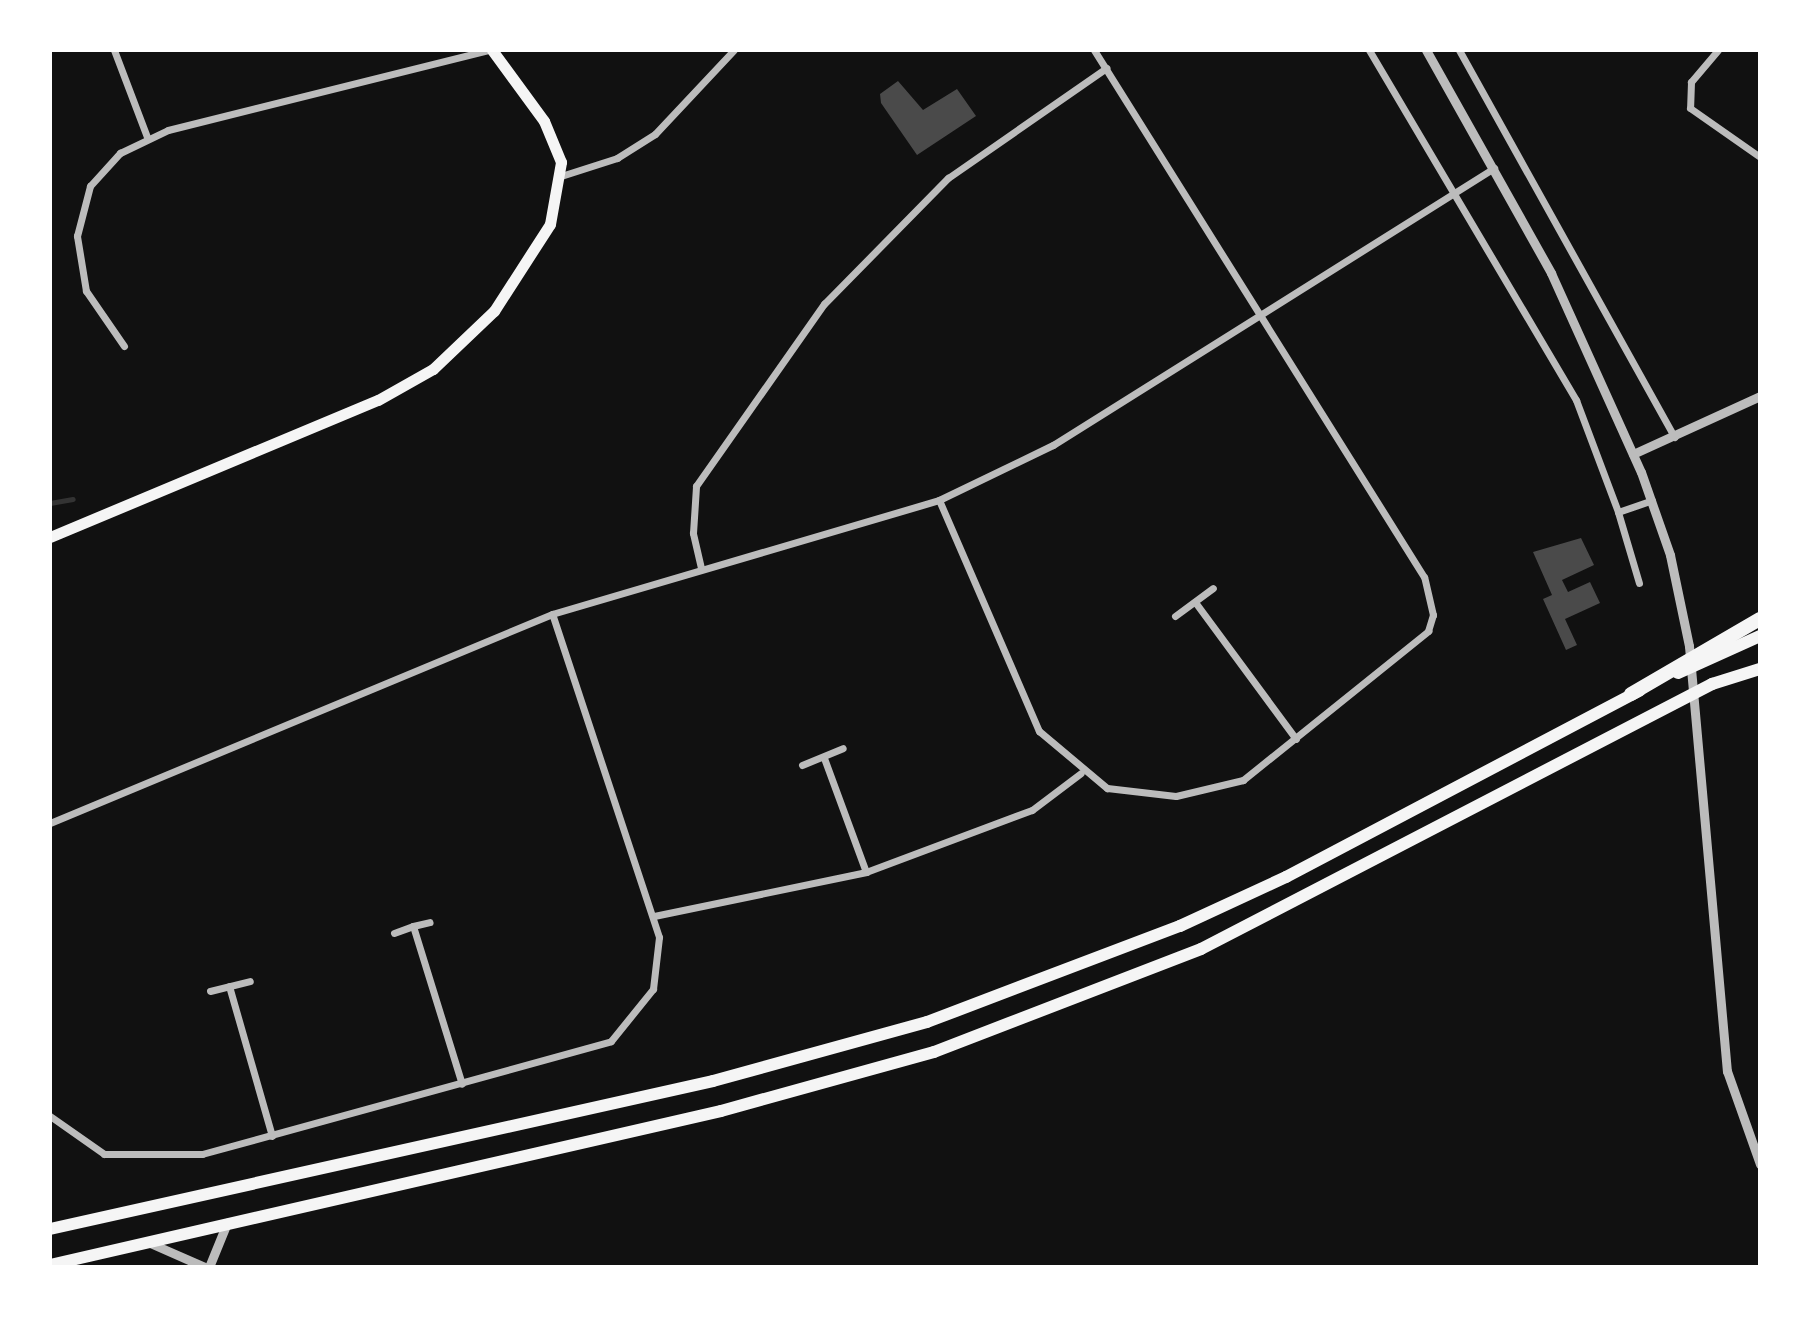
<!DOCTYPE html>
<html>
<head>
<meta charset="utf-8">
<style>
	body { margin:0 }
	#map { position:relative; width:1810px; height:1317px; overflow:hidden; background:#111; font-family:"Archivo Narrow",sans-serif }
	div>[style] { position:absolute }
	.stream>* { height:5px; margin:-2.5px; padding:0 2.5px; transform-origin:2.5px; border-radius:2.5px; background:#333 }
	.building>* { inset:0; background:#4a4a4a }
	.minor>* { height:7px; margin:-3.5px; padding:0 3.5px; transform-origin:3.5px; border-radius:3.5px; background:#bcbcbc }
	.tertiary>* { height:9px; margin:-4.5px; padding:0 4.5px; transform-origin:4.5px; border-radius:4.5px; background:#bcbcbc }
	.secondary>* { height:11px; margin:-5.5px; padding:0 5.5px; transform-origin:5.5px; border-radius:5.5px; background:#f5f5f5 }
	.trunk>* { height:12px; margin:-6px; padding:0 6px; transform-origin:6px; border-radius:6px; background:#f5f5f5 }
	.motorway>* { height:14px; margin:-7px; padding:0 7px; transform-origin:7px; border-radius:7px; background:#f5f5f5 }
	span { translate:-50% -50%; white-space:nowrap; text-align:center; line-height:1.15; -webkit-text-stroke:6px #fff; paint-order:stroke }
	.frame { position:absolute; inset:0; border:52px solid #fff; pointer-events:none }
</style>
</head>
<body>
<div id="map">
	<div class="stream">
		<div style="left:50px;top:503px;width:23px;rotate:-10deg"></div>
	</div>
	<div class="building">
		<div style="clip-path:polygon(898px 81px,923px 110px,957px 89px,976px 116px,917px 155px,881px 103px,880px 94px)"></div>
		<div style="clip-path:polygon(1581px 538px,1594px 565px,1562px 580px,1568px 592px,1590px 582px,1600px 603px,1565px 619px,1577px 645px,1566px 650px,1543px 599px,1552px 595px,1533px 552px)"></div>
	</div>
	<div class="minor">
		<div style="left:114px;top:50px;width:93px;rotate:69.2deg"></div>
		<div style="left:1369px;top:50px;width:407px;rotate:59.4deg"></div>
		<div style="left:1576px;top:400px;width:120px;rotate:69.4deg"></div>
		<div style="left:1459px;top:50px;width:443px;rotate:60.9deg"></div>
		<div style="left:1718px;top:50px;width:42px;rotate:130.2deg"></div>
		<div style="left:1691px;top:82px;width:26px;rotate:92deg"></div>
		<div style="left:1690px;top:108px;width:85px;rotate:35deg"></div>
		<div style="left:561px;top:176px;width:59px;rotate:-17.8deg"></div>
		<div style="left:617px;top:158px;width:45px;rotate:-32.3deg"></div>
		<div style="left:655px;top:134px;width:115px;rotate:-46.8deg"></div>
		<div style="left:124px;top:346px;width:67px;rotate:-124.6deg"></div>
		<div style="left:86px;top:291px;width:56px;rotate:-99.3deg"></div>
		<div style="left:77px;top:236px;width:52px;rotate:-75.4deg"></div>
		<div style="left:90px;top:186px;width:45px;rotate:-47.7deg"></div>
		<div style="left:120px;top:153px;width:53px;rotate:-25.6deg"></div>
		<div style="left:168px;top:130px;width:330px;rotate:-14deg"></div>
		<div style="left:939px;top:500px;width:252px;rotate:66.6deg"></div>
		<div style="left:1039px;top:731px;width:89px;rotate:40deg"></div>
		<div style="left:1107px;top:788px;width:69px;rotate:6.6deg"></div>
		<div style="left:1176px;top:796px;width:69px;rotate:-13.4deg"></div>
		<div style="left:1243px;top:780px;width:238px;rotate:-38.8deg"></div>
		<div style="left:1428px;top:631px;width:17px;rotate:-73deg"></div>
		<div style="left:1433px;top:615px;width:39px;rotate:-103deg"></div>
		<div style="left:1424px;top:577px;width:622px;rotate:-122.05deg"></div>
		<div style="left:701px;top:568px;width:36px;rotate:-103deg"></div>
		<div style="left:693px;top:533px;width:47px;rotate:-86.3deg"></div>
		<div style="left:696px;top:486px;width:223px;rotate:-54.9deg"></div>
		<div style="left:824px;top:304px;width:177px;rotate:-45.5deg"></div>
		<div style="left:948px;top:178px;width:193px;rotate:-34.8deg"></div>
		<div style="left:1639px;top:583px;width:74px;rotate:-106.5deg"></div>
		<div style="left:1618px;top:512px;width:36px;rotate:-19deg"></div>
		<div style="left:1195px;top:602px;width:170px;rotate:53.6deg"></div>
		<div style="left:1175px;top:616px;width:47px;rotate:-36.4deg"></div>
		<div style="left:824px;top:758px;width:121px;rotate:69.8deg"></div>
		<div style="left:802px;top:765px;width:44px;rotate:-22.5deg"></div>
		<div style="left:50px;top:823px;width:544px;rotate:-22.6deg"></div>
		<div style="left:552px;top:614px;width:403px;rotate:-16.4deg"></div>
		<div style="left:939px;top:500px;width:127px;rotate:-25.8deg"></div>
		<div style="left:1053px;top:445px;width:521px;rotate:-32.13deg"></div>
		<div style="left:654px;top:916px;width:217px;rotate:-11.7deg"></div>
		<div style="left:866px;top:872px;width:177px;rotate:-20.5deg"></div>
		<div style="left:1032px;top:810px;width:61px;rotate:-37.1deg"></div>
		<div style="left:413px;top:926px;width:17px;rotate:-13deg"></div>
		<div style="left:394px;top:933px;width:20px;rotate:-20deg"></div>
		<div style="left:413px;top:926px;width:165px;rotate:72.8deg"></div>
		<div style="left:229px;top:986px;width:156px;rotate:74deg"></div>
		<div style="left:210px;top:991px;width:41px;rotate:-14deg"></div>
		<div style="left:50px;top:1116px;width:66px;rotate:35.1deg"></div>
		<div style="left:104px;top:1154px;width:98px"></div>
		<div style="left:202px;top:1154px;width:424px;rotate:-15.4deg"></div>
		<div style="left:611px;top:1041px;width:67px;rotate:-51.1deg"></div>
		<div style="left:653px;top:989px;width:52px;rotate:-83.4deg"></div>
		<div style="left:659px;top:937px;width:340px;rotate:-108.3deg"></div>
	</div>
	<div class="tertiary">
		<div style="left:1426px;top:50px;width:256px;rotate:60.7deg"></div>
		<div style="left:1551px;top:273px;width:218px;rotate:65.7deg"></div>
		<div style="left:1641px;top:472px;width:88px;rotate:70.7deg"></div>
		<div style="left:1670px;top:555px;width:93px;rotate:78.2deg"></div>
		<div style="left:1689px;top:646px;width:427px;rotate:84.9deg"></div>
		<div style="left:1727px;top:1071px;width:99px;rotate:70.5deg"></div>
		<div style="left:1633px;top:454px;width:140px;rotate:-24.5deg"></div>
		<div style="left:150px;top:1243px;width:60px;rotate:23.6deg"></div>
		<div style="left:209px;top:1267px;width:48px;rotate:-67.8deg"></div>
	</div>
	<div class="secondary">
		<div style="left:50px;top:537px;width:355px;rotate:-22.7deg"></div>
		<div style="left:378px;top:400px;width:63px;rotate:-29.4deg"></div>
		<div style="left:433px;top:369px;width:84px;rotate:-43.6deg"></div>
		<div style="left:494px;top:311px;width:103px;rotate:-57.2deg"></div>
		<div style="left:550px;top:224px;width:63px;rotate:-79.9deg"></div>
		<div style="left:561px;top:162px;width:44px;rotate:-112.5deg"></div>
		<div style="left:544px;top:121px;width:88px;rotate:-126.2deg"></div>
	</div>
	<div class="trunk">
		<div style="left:1678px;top:673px;width:90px;rotate:-24.3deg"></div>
		<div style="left:50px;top:1229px;width:679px;rotate:-12.58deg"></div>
		<div style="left:713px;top:1081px;width:222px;rotate:-15.4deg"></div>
		<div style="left:927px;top:1022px;width:271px;rotate:-20.8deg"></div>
		<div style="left:1180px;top:926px;width:117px;rotate:-24.8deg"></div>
		<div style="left:1286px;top:877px;width:400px;rotate:-27.8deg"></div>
		<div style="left:50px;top:1265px;width:688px;rotate:-12.93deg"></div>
		<div style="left:721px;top:1111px;width:221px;rotate:-15.5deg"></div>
		<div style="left:934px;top:1052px;width:286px;rotate:-21.1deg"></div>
		<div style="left:1201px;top:949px;width:576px;rotate:-27.41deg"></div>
		<div style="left:1712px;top:684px;width:50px;rotate:-17.4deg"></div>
	</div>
	<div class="motorway">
		<div style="left:1631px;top:694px;width:149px;rotate:-30.2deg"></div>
	</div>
	<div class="frame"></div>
</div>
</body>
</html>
